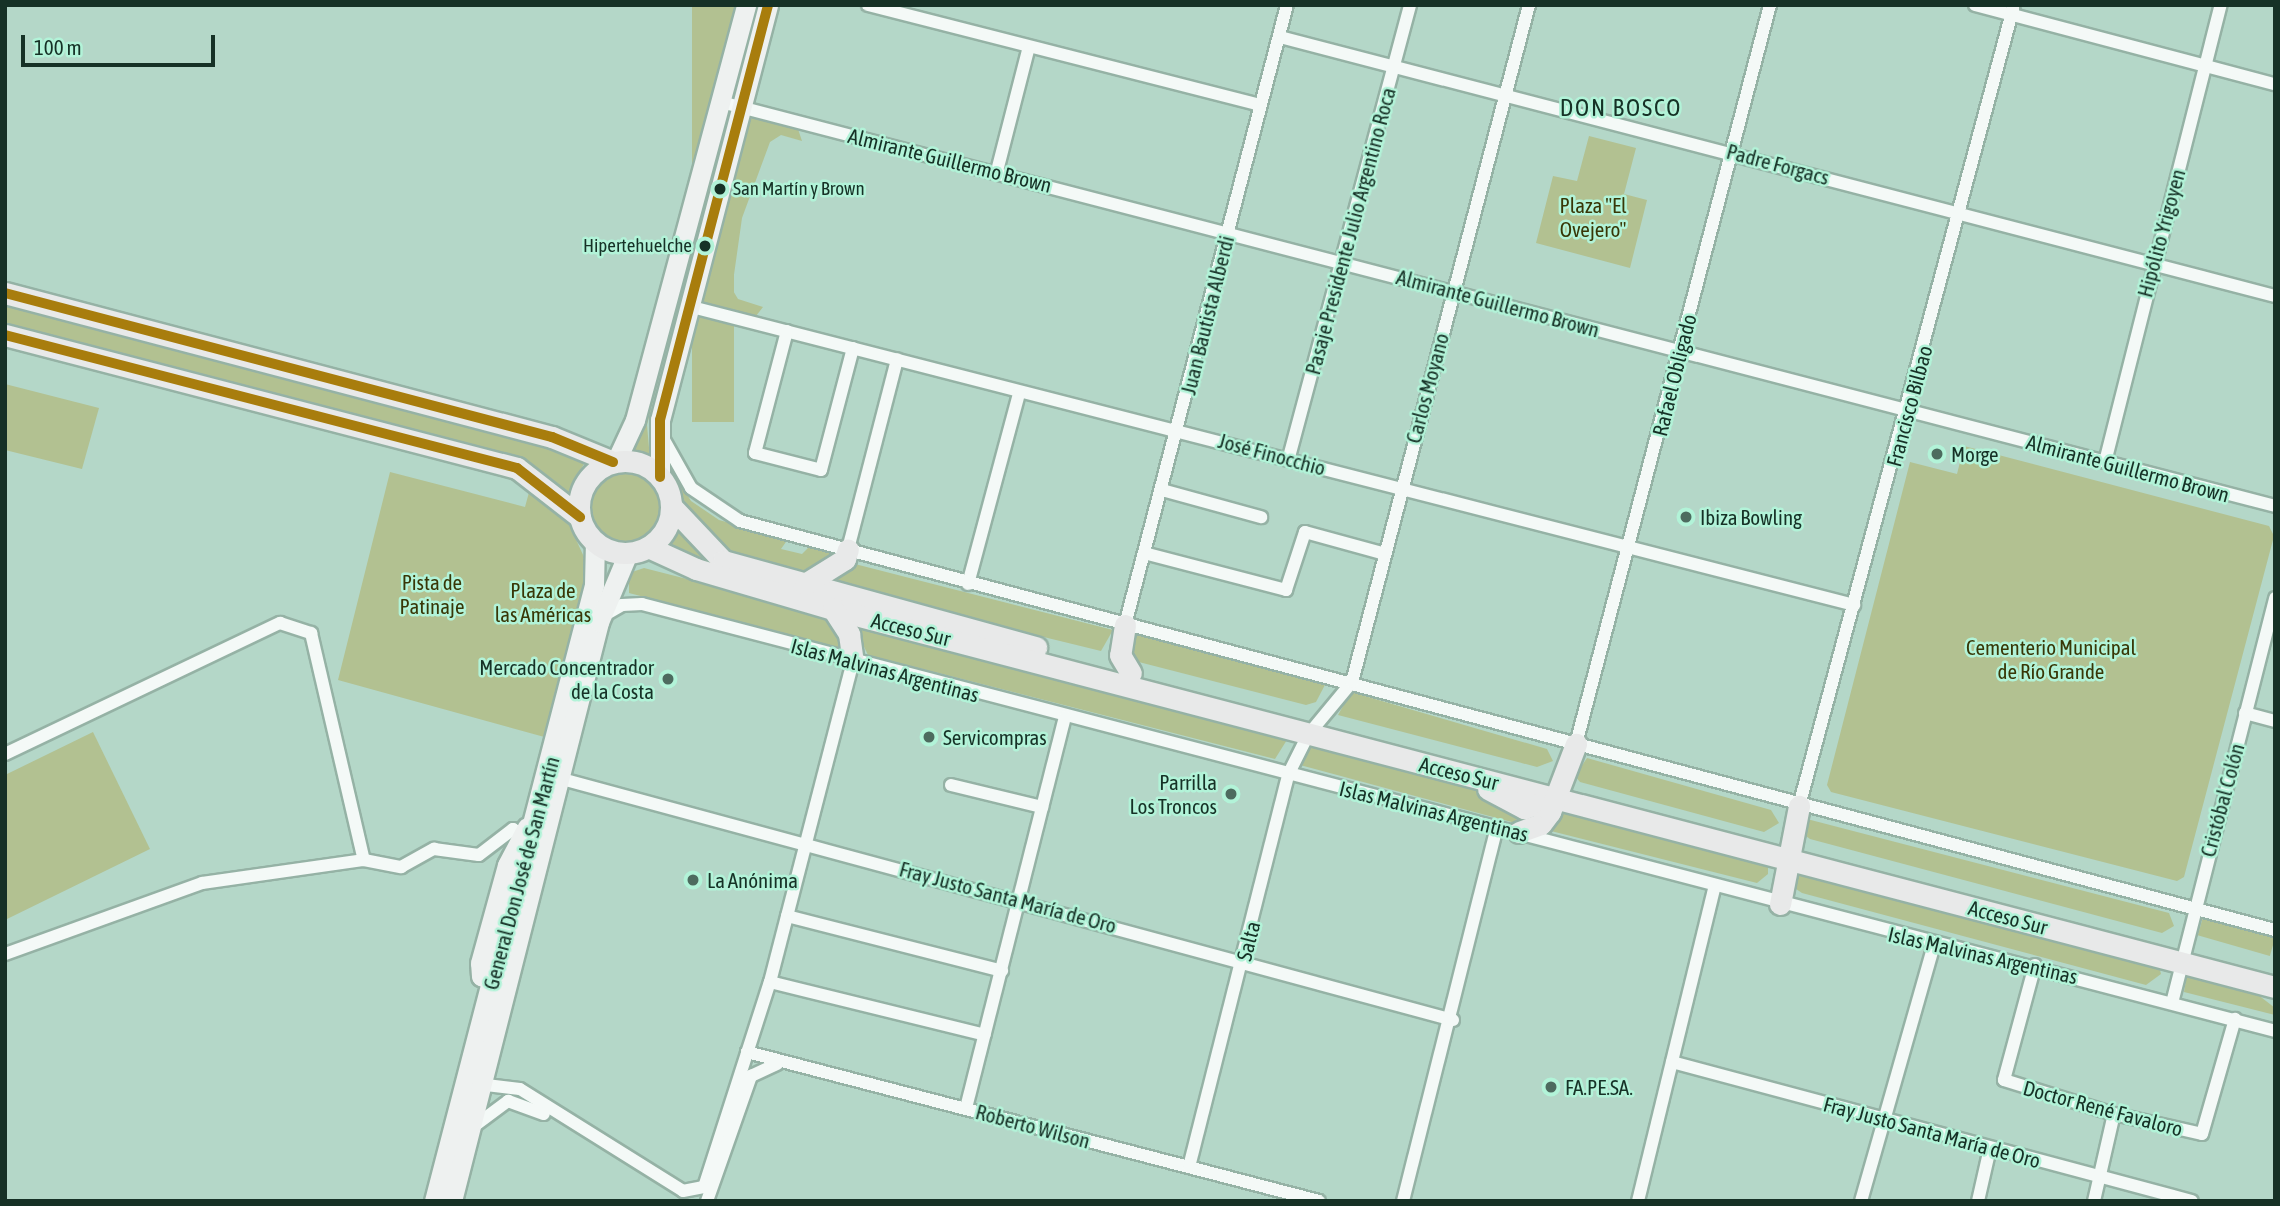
<!DOCTYPE html>
<html>
<head>
<meta charset="utf-8">
<style>
	body { margin:0 }
	#map { position:relative; width:2280px; height:1206px; overflow:hidden; background:#b4d7c8; font-family:"Asap Condensed",sans-serif }
	div>[style] { position:absolute }
	.green>* { inset:0; background:#b2c191; transform-origin:0 0 }
	.round { border-radius:50% }
	.roads { filter:drop-shadow(2px 0 #95b2a5) drop-shadow(-2px 0 #95b2a5) drop-shadow(0 2px #95b2a5) drop-shadow(0 -2px #95b2a5) }
	.minor>* { height:12px; margin:-6px; padding:0 6px; transform-origin:6px; border-radius:6px; background:#f4f9f7 }
	.secondary>* { height:19px; margin:-9.5px; padding:0 9.5px; transform-origin:9.5px; border-radius:9.5px; background:#eef1f0 }
	.primary>* { height:21px; margin:-10.5px; padding:0 10.5px; transform-origin:10.5px; border-radius:10.5px; background:#e8e9e9 }
	.primary>.ring { margin:-10.5px; padding:0; box-sizing:content-box; background:none; border:21px solid #e8e9e9; border-radius:50% }
	.bus-1>* { height:10px; margin:-5px; padding:0 5px; transform-origin:5px; border-radius:5px; background:#a87d0d }
	.dots>* { width:19px; height:19px; translate:-50% -50%; box-sizing:border-box; border:4px solid #b2f3d8; border-radius:50% }
	span { translate:-50% -50%; white-space:nowrap; text-align:center; line-height:1.15; -webkit-text-stroke:5px #b2f3d8; paint-order:stroke }
	.bus-label { font-size:19px; color:#163126 }
	.left { translate:0 -50%; text-align:left }
	.right { translate:-100% -50%; text-align:right }
	.street-label { font-size:21px; color:#163126 }
	.park-label { font-size:21px; color:#383606 }
	.poi-label { font-size:21px; color:#163126 }
	.quarter-label { font-size:24px; color:#163126; letter-spacing:2px }
	.frame { position:absolute; inset:0; border:7px solid #163126; pointer-events:none }
	.scale { position:absolute; left:21px; top:35px; width:194px; height:32px; box-sizing:border-box; border:4px solid #163126; border-top:0; padding-left:9px; font-size:21px; line-height:24px; white-space:nowrap; color:#163126; -webkit-text-stroke:5px #b2f3d8; paint-order:stroke }
</style>
</head>
<body>
<div id="map">
	<div class="green">
		<div style="left:692px;top:5px;width:42px;height:417px"></div>
		<div style="clip-path:polygon(756px 117px,798px 129px,802px 141px,781px 135px,770px 142px,742px 218px,732px 289px,738px 299px,763px 307px,756px 316px,714px 305px,702px 291px,748px 120px)"></div>
		<div style="clip-path:polygon(723px 123px,647px 425px,650px 459px,629px 449px)"></div>
		<div style="clip-path:polygon(1589px 136px,1636px 148px,1624px 194px,1647px 200px,1630px 268px,1536px 243px,1553px 176px,1577px 181px)"></div>
		<div style="clip-path:polygon(5px 302px,521px 438px,585px 462px,567px 495px,523px 462px,5px 326px)"></div>
		<div style="clip-path:polygon(5px 384px,99px 408px,82px 469px,5px 450px)"></div>
		<div style="clip-path:polygon(1964px 446px,2269px 526px,2274px 536px,2184px 877px,2177px 881px,1831px 792px,1827px 785px,1910px 462px,1957px 474px)"></div>
		<div class="round" style="left:587px;top:470px;width:74px;height:74px"></div>
		<div style="clip-path:polygon(390px 472px,525px 507px,531px 485px,567px 520px,584px 557px,587px 590px,548px 738px,338px 680px)"></div>
		<div style="clip-path:polygon(677px 478px,691px 501px,719px 520px,788px 539px,781px 549px,802px 554px,810px 546px,839px 555px,804px 577px,725px 553px,686px 509px)"></div>
		<div style="clip-path:polygon(679px 527px,724px 568px,666px 548px)"></div>
		<div style="clip-path:polygon(851px 563px,1113px 630px,1101px 651px,826px 584px)"></div>
		<div style="clip-path:polygon(644px 568px,831px 616px,848px 650px,629px 593px,629px 573px)"></div>
		<div style="clip-path:polygon(851px 620px,1290px 735px,1275px 759px,868px 655px)"></div>
		<div style="clip-path:polygon(1133px 634px,1327px 681px,1316px 702px,1306px 705px,1131px 660px)"></div>
		<div style="clip-path:polygon(1351px 692px,1547px 749px,1553px 761px,1537px 767px,1338px 715px)"></div>
		<div style="clip-path:polygon(93px 732px,150px 849px,5px 920px,5px 775px)"></div>
		<div style="clip-path:polygon(1313px 741px,1465px 785px,1513px 811px,1519px 824px,1300px 765px)"></div>
		<div style="clip-path:polygon(1587px 758px,1771px 810px,1779px 823px,1764px 832px,1580px 782px,1575px 776px)"></div>
		<div style="clip-path:polygon(1568px 806px,1768px 860px,1768px 874px,1757px 883px,1543px 829px)"></div>
		<div style="clip-path:polygon(1807px 819px,2169px 913px,2174px 926px,2162px 933px,1810px 839px,1802px 833px)"></div>
		<div style="clip-path:polygon(1797px 871px,2159px 966px,2161px 974px,2146px 985px,1802px 893px,1793px 887px)"></div>
		<div style="left:2203px;top:917px;width:75px;height:19px;rotate:16deg"></div>
		<div style="clip-path:polygon(2187px 974px,2248px 987px,2275px 1008px,2275px 1015px,2184px 992px)"></div>
	</div>
	<div class="roads">
		<div class="minor">
			<div style="left:868px;top:5px;width:405px;rotate:14.3deg"></div>
			<div style="left:1975px;top:5px;width:310px;rotate:14.8deg"></div>
			<div style="left:1280px;top:37px;width:1028px;rotate:14.59deg"></div>
			<div style="left:721px;top:102px;width:1606px;rotate:14.57deg"></div>
			<div style="left:997px;top:171px;width:125px;rotate:-75.6deg"></div>
			<div style="left:688px;top:306px;width:1204px;rotate:14.38deg"></div>
			<div style="left:787px;top:331px;width:126px;rotate:104.7deg"></div>
			<div style="left:755px;top:453px;width:68px;rotate:14.4deg"></div>
			<div style="left:821px;top:470px;width:126px;rotate:-75.3deg"></div>
			<div style="left:664px;top:440px;width:55px;rotate:60.6deg"></div>
			<div style="left:691px;top:488px;width:59px;rotate:34deg"></div>
			<div style="left:740px;top:521px;width:1589px;rotate:14.92deg"></div>
			<div style="left:1289px;top:457px;width:468px;rotate:-75deg"></div>
			<div style="left:2105px;top:462px;width:471px;rotate:-75.8deg"></div>
			<div style="left:1162px;top:490px;width:103px;rotate:15.3deg"></div>
			<div style="left:848px;top:549px;width:196px;rotate:-75.5deg"></div>
			<div style="left:1144px;top:553px;width:147px;rotate:14.6deg"></div>
			<div style="left:1286px;top:590px;width:61px;rotate:-71.9deg"></div>
			<div style="left:1305px;top:532px;width:80px;rotate:15.3deg"></div>
			<div style="left:968px;top:584px;width:198px;rotate:-75deg"></div>
			<div style="left:603px;top:616px;width:22px;rotate:-30deg"></div>
			<div style="left:622px;top:605px;width:20px;rotate:-3deg"></div>
			<div style="left:642px;top:604px;width:1688px;rotate:14.65deg"></div>
			<div style="left:1125px;top:625px;width:641px;rotate:-75.36deg"></div>
			<div style="left:2245px;top:713px;width:31px;rotate:15deg"></div>
			<div style="left:1576px;top:744px;width:764px;rotate:-75.29deg"></div>
			<div style="left:5px;top:754px;width:305px;rotate:-25.5deg"></div>
			<div style="left:280px;top:623px;width:33px;rotate:18deg"></div>
			<div style="left:311px;top:633px;width:233px;rotate:76.9deg"></div>
			<div style="left:562px;top:779px;width:923px;rotate:15.14deg"></div>
			<div style="left:951px;top:785px;width:94px;rotate:13.6deg"></div>
			<div style="left:1799px;top:806px;width:829px;rotate:-74.98deg"></div>
			<div style="left:787px;top:916px;width:222px;rotate:14.3deg"></div>
			<div style="left:5px;top:954px;width:209px;rotate:-19.8deg"></div>
			<div style="left:202px;top:883px;width:164px;rotate:-8.1deg"></div>
			<div style="left:364px;top:860px;width:38px;rotate:11deg"></div>
			<div style="left:401px;top:867px;width:38px;rotate:-29deg"></div>
			<div style="left:434px;top:849px;width:45px;rotate:7.6deg"></div>
			<div style="left:479px;top:855px;width:43px;rotate:-37.4deg"></div>
			<div style="left:513px;top:829px;width:13px;rotate:51deg"></div>
			<div style="left:2035px;top:965px;width:119px;rotate:105.1deg"></div>
			<div style="left:2004px;top:1080px;width:115px;rotate:17.2deg"></div>
			<div style="left:2114px;top:1114px;width:90px;rotate:12.8deg"></div>
			<div style="left:2202px;top:1134px;width:120px;rotate:-74deg"></div>
			<div style="left:770px;top:982px;width:221px;rotate:13.8deg"></div>
			<div style="left:2172px;top:1003px;width:418px;rotate:-75.7deg"></div>
			<div style="left:747px;top:1052px;width:591px;rotate:14.6deg"></div>
			<div style="left:1672px;top:1062px;width:538px;rotate:14.97deg"></div>
			<div style="left:478px;top:1084px;width:42px;rotate:6.8deg"></div>
			<div style="left:520px;top:1089px;width:192px;rotate:32deg"></div>
			<div style="left:683px;top:1191px;width:21px;rotate:-11deg"></div>
			<div style="left:704px;top:1187px;width:215px;rotate:-72.2deg"></div>
			<div style="left:770px;top:982px;width:332px;rotate:-75.5deg"></div>
			<div style="left:966px;top:1108px;width:404px;rotate:-75.8deg"></div>
			<div style="left:473px;top:1127px;width:44px;rotate:-36.6deg"></div>
			<div style="left:508px;top:1101px;width:38px;rotate:20deg"></div>
			<div style="left:1189px;top:1167px;width:404px;rotate:-75.8deg"></div>
			<div style="left:1288px;top:775px;width:45px;rotate:-63.4deg"></div>
			<div style="left:1308px;top:735px;width:69px;rotate:-50.3deg"></div>
			<div style="left:1352px;top:682px;width:700px;rotate:-75.35deg"></div>
			<div style="left:707px;top:1201px;width:133px;rotate:-70.6deg"></div>
			<div style="left:751px;top:1076px;width:29px;rotate:-25deg"></div>
			<div style="left:1403px;top:1201px;width:385px;rotate:-75.9deg"></div>
			<div style="left:1638px;top:1201px;width:325px;rotate:-76.3deg"></div>
			<div style="left:1861px;top:1201px;width:266px;rotate:-74.1deg"></div>
			<div style="left:1978px;top:1201px;width:54px;rotate:-77.2deg"></div>
			<div style="left:2094px;top:1201px;width:89px;rotate:-77.1deg"></div>
		</div>
		<div class="secondary">
			<div style="left:616px;top:461px;width:45px;rotate:-65.1deg"></div>
			<div style="left:635px;top:420px;width:430px;rotate:-75deg"></div>
			<div style="left:660px;top:477px;width:57px;rotate:-90deg"></div>
			<div style="left:660px;top:420px;width:429px;rotate:-75.4deg"></div>
			<div style="left:501px;top:983px;width:21px;rotate:-161deg"></div>
			<div style="left:481px;top:976px;width:13px;rotate:-94deg"></div>
			<div style="left:480px;top:963px;width:102px;rotate:-74.6deg"></div>
			<div style="left:507px;top:865px;width:43px;rotate:-62.2deg"></div>
			<div style="left:434px;top:1201px;width:636px;rotate:-75.44deg"></div>
			<div style="left:594px;top:585px;width:43px;rotate:-88.7deg"></div>
			<div style="left:452px;top:1201px;width:597px;rotate:-75.75deg"></div>
			<div style="left:599px;top:622px;width:75px;rotate:-67.2deg"></div>
		</div>
		<div class="primary">
			<div style="left:5px;top:293px;width:566px;rotate:14.75deg"></div>
			<div style="left:552px;top:437px;width:66px;rotate:22.3deg"></div>
			<div style="left:5px;top:335px;width:529px;rotate:14.56deg"></div>
			<div style="left:517px;top:468px;width:80px;rotate:37.9deg"></div>
			<div class="ring" style="left:579px;top:461px;width:71px;height:71px"></div>
			<div style="left:671px;top:506px;width:76px;rotate:46.6deg"></div>
			<div style="left:723px;top:561px;width:325px;rotate:15.4deg"></div>
			<div style="left:648px;top:547px;width:53px;rotate:24.6deg"></div>
			<div style="left:696px;top:569px;width:143px;rotate:16.3deg"></div>
			<div style="left:833px;top:609px;width:1491px;rotate:14.69deg"></div>
			<div style="left:805px;top:584px;width:47px;rotate:-32deg"></div>
			<div style="left:845px;top:559px;width:10px;rotate:-73deg"></div>
			<div style="left:833px;top:609px;width:30px;rotate:57deg"></div>
			<div style="left:849px;top:634px;width:27px;rotate:82deg"></div>
			<div style="left:1125px;top:625px;width:30px;rotate:99deg"></div>
			<div style="left:1120px;top:655px;width:21px;rotate:59deg"></div>
			<div style="left:1488px;top:789px;width:41px;rotate:27.8deg"></div>
			<div style="left:1524px;top:808px;width:34px;rotate:-17deg"></div>
			<div style="left:1519px;top:832px;width:23px;rotate:-20deg"></div>
			<div style="left:1541px;top:824px;width:15px;rotate:-53deg"></div>
			<div style="left:1550px;top:812px;width:73px;rotate:-69.1deg"></div>
			<div style="left:1780px;top:904px;width:100px;rotate:-79deg"></div>
		</div>
	</div>
	<div class="bus-1">
		<div style="left:5px;top:293px;width:566px;rotate:14.75deg"></div>
		<div style="left:552px;top:437px;width:66px;rotate:22.3deg"></div>
		<div style="left:5px;top:335px;width:529px;rotate:14.56deg"></div>
		<div style="left:517px;top:468px;width:80px;rotate:37.9deg"></div>
		<div style="left:660px;top:477px;width:57px;rotate:-90deg"></div>
		<div style="left:660px;top:420px;width:429px;rotate:-75.4deg"></div>
	</div>
	<div class="dots">
		<div style="left:720px;top:189px;background:#163126"></div>
		<div style="left:705px;top:246px;background:#163126"></div>
		<div style="left:1937px;top:454px;background:#4d6b5f"></div>
		<div style="left:1686px;top:517px;background:#4d6b5f"></div>
		<div style="left:668px;top:679px;background:#4d6b5f"></div>
		<div style="left:929px;top:737px;background:#4d6b5f"></div>
		<div style="left:1231px;top:794px;background:#4d6b5f"></div>
		<div style="left:693px;top:880px;background:#4d6b5f"></div>
		<div style="left:1551px;top:1087px;background:#4d6b5f"></div>
	</div>
	<div class="bus-label">
		<span class="left" style="left:733px;top:189px">San Martín y Brown</span>
		<span class="right" style="left:692px;top:246px">Hipertehuelche</span>
	</div>
	<div class="street-label">
		<span style="left:950px;top:160px;rotate:14deg">Almirante Guillermo Brown</span>
		<span style="left:1778px;top:164px;rotate:15deg">Padre Forgacs</span>
		<span style="left:1350px;top:231px;rotate:-75deg">Pasaje Presidente Julio Argentino Roca</span>
		<span style="left:2161px;top:233px;rotate:-75deg">Hipólito Yrigoyen</span>
		<span style="left:1498px;top:303px;rotate:15deg">Almirante Guillermo Brown</span>
		<span style="left:1207px;top:315px;rotate:-76deg">Juan Bautista Alberdi</span>
		<span style="left:1674px;top:375px;rotate:-76deg">Rafael Obligado</span>
		<span style="left:1427px;top:388px;rotate:-75deg">Carlos Moyano</span>
		<span style="left:1909px;top:406px;rotate:-75deg">Francisco Bilbao</span>
		<span style="left:1272px;top:454px;rotate:15deg">José Finocchio</span>
		<span style="left:2128px;top:468px;rotate:15deg">Almirante Guillermo Brown</span>
		<span style="left:911px;top:629px;rotate:14deg">Acceso Sur</span>
		<span style="left:885px;top:670px;rotate:15deg">Islas Malvinas Argentinas</span>
		<span style="left:1459px;top:773px;rotate:14deg">Acceso Sur</span>
		<span style="left:2222px;top:800px;rotate:-75deg">Cristóbal Colón</span>
		<span style="left:1434px;top:811px;rotate:14deg">Islas Malvinas Argentinas</span>
		<span style="left:521px;top:873px;rotate:-75deg">General Don José de San Martín</span>
		<span style="left:1008px;top:897px;rotate:15deg">Fray Justo Santa María de Oro</span>
		<span style="left:2008px;top:917px;rotate:15deg">Acceso Sur</span>
		<span style="left:1248px;top:941px;rotate:-76deg">Salta</span>
		<span style="left:1983px;top:955px;rotate:13deg">Islas Malvinas Argentinas</span>
		<span style="left:2103px;top:1108px;rotate:15deg">Doctor René Favaloro</span>
		<span style="left:1033px;top:1126px;rotate:15deg">Roberto Wilson</span>
		<span style="left:1932px;top:1132px;rotate:15deg">Fray Justo Santa María de Oro</span>
	</div>
	<div class="park-label">
		<span style="left:1593px;top:217px">Plaza "El<br>Ovejero"</span>
		<span style="left:432px;top:594px">Pista de<br>Patinaje</span>
		<span style="left:543px;top:602px">Plaza de<br>las Américas</span>
		<span style="left:2051px;top:659px">Cementerio Municipal<br>de Río Grande</span>
	</div>
	<div class="poi-label">
		<span class="left" style="left:1951px;top:454px">Morge</span>
		<span class="left" style="left:1700px;top:517px">Ibiza Bowling</span>
		<span class="right" style="left:654px;top:679px">Mercado Concentrador<br>de la Costa</span>
		<span class="left" style="left:943px;top:737px">Servicompras</span>
		<span class="right" style="left:1217px;top:794px">Parrilla<br>Los Troncos</span>
		<span class="left" style="left:707px;top:880px">La Anónima</span>
		<span class="left" style="left:1565px;top:1087px">FA.PE.SA.</span>
	</div>
	<div class="quarter-label">
		<span style="left:1621px;top:108px">DON BOSCO</span>
	</div>
	<div class="frame"></div>
	<div class="scale">100 m</div>
</div>
</body>
</html>
